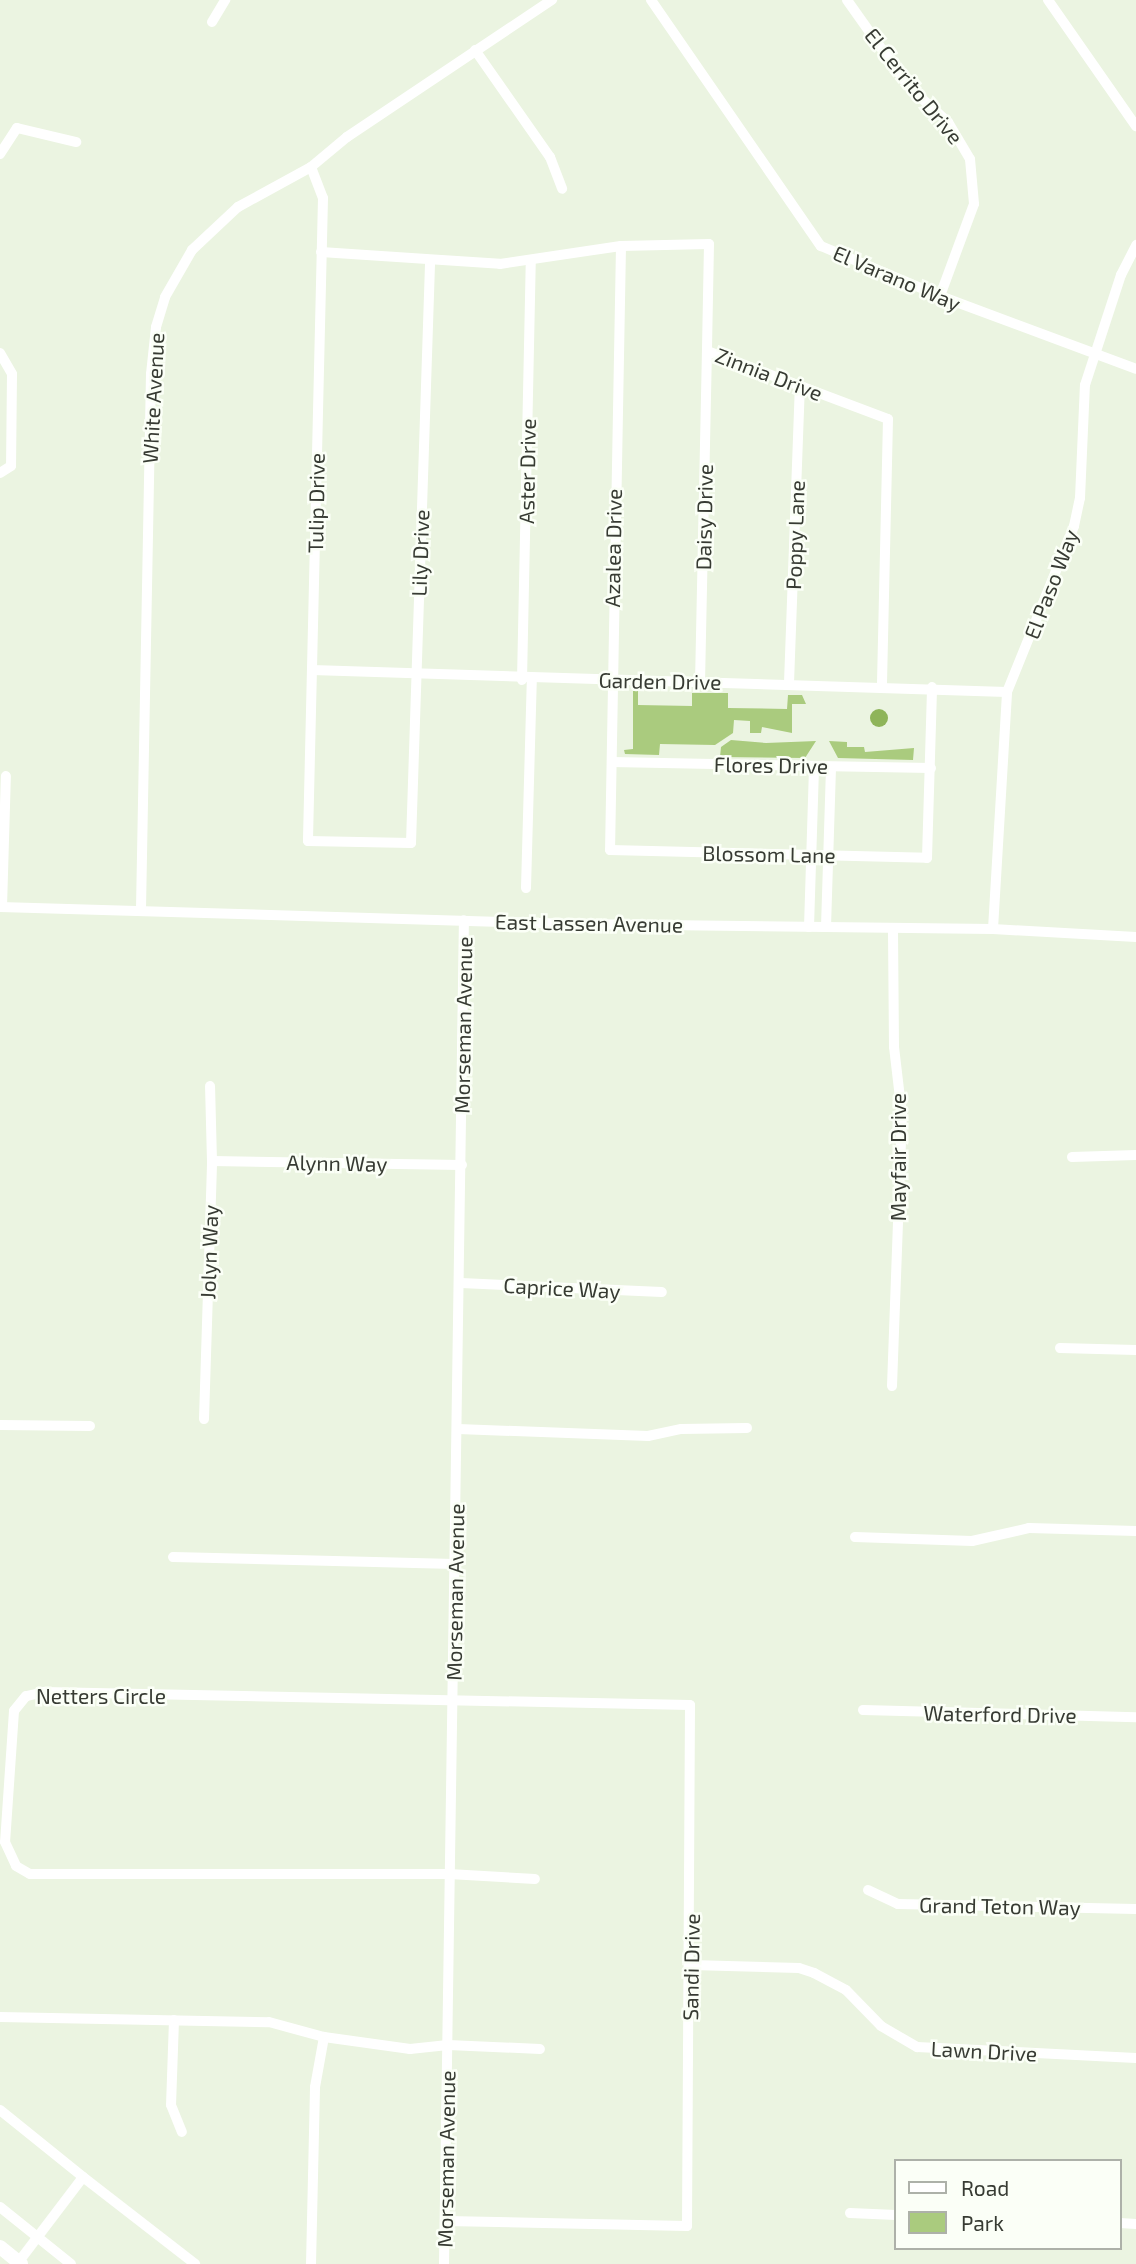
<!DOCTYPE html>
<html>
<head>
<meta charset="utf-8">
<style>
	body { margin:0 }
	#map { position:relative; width:1136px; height:2264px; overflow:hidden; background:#ebf4e1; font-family:"Exo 2",sans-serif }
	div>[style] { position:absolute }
	.green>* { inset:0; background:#aacb7e }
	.water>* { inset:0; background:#8eb459 }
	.round { border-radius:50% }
	.minor>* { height:10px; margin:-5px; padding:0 5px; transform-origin:5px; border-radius:5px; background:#fff }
	.tertiary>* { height:14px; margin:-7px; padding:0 7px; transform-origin:7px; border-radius:7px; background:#fff }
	span { translate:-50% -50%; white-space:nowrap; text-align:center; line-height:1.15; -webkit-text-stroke:5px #fbfff7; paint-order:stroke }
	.street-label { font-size:21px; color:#373b33 }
	.legend { position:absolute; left:894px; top:2159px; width:228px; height:91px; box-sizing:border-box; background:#fbfff7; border:2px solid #adb1a9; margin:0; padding:9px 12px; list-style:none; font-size:21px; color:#373b33 }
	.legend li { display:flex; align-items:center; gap:14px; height:35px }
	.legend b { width:35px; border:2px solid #adb1a9 }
</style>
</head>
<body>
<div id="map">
	<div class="green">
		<div style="clip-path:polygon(633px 691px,638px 691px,638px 705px,692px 706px,692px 693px,728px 693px,728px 708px,787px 709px,788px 695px,802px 695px,806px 704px,792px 704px,792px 733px,762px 727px,761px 733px,750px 733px,750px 721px,734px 720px,733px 733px,715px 745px,660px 744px,659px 755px,625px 754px,624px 750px,633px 749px)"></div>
		<div style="clip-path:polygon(731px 740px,766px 743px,816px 741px,805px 758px,720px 757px,721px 747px)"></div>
		<div style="clip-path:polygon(829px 741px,847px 742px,847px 747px,864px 747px,865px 752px,914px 748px,913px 760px,838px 758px)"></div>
	</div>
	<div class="water">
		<div class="round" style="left:870px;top:709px;width:18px;height:18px"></div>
	</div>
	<div class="minor">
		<div style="left:651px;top:0;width:299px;rotate:55.4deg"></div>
		<div style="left:821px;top:246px;width:129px;rotate:22.8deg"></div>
		<div style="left:940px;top:296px;width:209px;rotate:20.4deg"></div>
		<div style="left:847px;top:0;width:105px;rotate:54.7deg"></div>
		<div style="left:908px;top:86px;width:54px;rotate:42deg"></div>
		<div style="left:948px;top:122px;width:43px;rotate:59.3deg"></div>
		<div style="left:970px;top:159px;width:45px;rotate:84.9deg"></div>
		<div style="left:974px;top:204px;width:98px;rotate:110.3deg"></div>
		<div style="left:1048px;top:0;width:154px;rotate:55.1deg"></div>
		<div style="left:212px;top:22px;width:26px;rotate:-59deg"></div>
		<div style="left:475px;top:50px;width:131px;rotate:55deg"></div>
		<div style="left:550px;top:157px;width:34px;rotate:69deg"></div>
		<div style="left:0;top:154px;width:31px;rotate:-57deg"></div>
		<div style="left:17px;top:128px;width:61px;rotate:13.3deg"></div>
		<div style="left:311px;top:167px;width:33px;rotate:69deg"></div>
		<div style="left:323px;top:198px;width:643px;rotate:91.34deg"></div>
		<div style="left:308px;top:841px;width:103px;rotate:1.1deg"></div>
		<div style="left:411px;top:843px;width:580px;rotate:-88.12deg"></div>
		<div style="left:621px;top:246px;width:604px;rotate:91.04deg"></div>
		<div style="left:610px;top:850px;width:317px;rotate:1.4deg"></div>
		<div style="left:927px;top:858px;width:171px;rotate:-88.3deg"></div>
		<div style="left:321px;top:252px;width:179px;rotate:3.8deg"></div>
		<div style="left:500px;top:264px;width:122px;rotate:-8.5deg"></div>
		<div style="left:621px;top:246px;width:88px;rotate:-1.3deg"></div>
		<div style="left:709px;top:244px;width:107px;rotate:91.1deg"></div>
		<div style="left:707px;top:351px;width:193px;rotate:20.6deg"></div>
		<div style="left:888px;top:419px;width:267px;rotate:91.3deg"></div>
		<div style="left:0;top:353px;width:24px;rotate:60deg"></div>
		<div style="left:12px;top:374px;width:92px;rotate:90.6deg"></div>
		<div style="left:11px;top:466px;width:13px;rotate:148deg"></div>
		<div style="left:312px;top:670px;width:695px;rotate:1.81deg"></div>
		<div style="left:522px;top:680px;width:417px;rotate:-88.8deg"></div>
		<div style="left:700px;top:683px;width:332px;rotate:-88.8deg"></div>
		<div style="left:789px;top:683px;width:296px;rotate:-87.9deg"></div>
		<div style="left:612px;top:762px;width:319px;rotate:1.1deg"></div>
		<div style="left:526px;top:888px;width:209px;rotate:-88.4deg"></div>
		<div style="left:0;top:907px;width:574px;rotate:1.7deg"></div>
		<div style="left:574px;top:924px;width:419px;rotate:0.7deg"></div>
		<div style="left:993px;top:929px;width:143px;rotate:3.2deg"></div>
		<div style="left:2px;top:907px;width:131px;rotate:-88.3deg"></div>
		<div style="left:141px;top:909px;width:535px;rotate:-88.93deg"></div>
		<div style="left:151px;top:374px;width:47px;rotate:-83.9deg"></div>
		<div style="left:156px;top:327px;width:31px;rotate:-73deg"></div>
		<div style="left:165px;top:297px;width:54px;rotate:-60.1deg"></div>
		<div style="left:192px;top:250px;width:63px;rotate:-43.1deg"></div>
		<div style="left:238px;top:207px;width:83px;rotate:-28.7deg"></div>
		<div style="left:311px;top:167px;width:47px;rotate:-39.8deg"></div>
		<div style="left:347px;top:137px;width:247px;rotate:-33.8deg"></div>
		<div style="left:809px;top:927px;width:161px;rotate:-88.2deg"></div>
		<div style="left:826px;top:927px;width:160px;rotate:-88.2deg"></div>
		<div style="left:993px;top:929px;width:237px;rotate:-86.6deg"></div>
		<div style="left:1007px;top:692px;width:179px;rotate:-68deg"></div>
		<div style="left:1074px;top:526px;width:29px;rotate:-78deg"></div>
		<div style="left:1080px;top:498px;width:113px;rotate:-87.5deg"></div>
		<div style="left:1085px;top:385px;width:116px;rotate:-71.9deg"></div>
		<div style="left:1121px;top:275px;width:34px;rotate:-63deg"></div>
		<div style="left:1072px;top:1157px;width:64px;rotate:-1.8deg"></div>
		<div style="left:212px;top:1161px;width:250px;rotate:0.9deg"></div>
		<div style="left:461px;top:1283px;width:201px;rotate:2.6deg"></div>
		<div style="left:1060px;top:1348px;width:76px;rotate:1.5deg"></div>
		<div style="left:892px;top:1386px;width:271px;rotate:-87.9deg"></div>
		<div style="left:902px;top:1115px;width:68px;rotate:-96.7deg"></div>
		<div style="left:894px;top:1047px;width:119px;rotate:-90.5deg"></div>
		<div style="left:204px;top:1419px;width:258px;rotate:-88.2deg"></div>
		<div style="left:212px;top:1161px;width:75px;rotate:-91.5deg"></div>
		<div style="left:0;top:1425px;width:90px;rotate:0.6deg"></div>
		<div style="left:458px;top:1429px;width:190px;rotate:2.1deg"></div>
		<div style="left:648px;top:1436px;width:34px;rotate:-12deg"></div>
		<div style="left:681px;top:1429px;width:66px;rotate:-0.9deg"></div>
		<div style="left:855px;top:1537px;width:117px;rotate:2deg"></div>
		<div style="left:972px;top:1541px;width:58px;rotate:-12.8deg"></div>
		<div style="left:1029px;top:1528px;width:107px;rotate:1.6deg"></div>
		<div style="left:173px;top:1557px;width:282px;rotate:1.4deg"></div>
		<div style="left:863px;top:1710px;width:273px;rotate:1.5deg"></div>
		<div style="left:868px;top:1890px;width:33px;rotate:25deg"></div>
		<div style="left:898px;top:1904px;width:238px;rotate:1.2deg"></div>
		<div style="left:691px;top:1965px;width:108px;rotate:1.6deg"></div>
		<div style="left:799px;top:1968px;width:16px;rotate:18deg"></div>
		<div style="left:814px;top:1973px;width:36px;rotate:28deg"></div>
		<div style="left:846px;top:1990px;width:50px;rotate:45.8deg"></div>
		<div style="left:881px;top:2026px;width:42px;rotate:30.3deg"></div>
		<div style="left:917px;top:2047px;width:219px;rotate:2.9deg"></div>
		<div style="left:0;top:2017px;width:269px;rotate:1.1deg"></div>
		<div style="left:269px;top:2022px;width:57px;rotate:15.3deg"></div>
		<div style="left:324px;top:2037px;width:87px;rotate:7.9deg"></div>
		<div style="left:410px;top:2049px;width:38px;rotate:-6deg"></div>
		<div style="left:448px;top:2045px;width:92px;rotate:2.5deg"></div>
		<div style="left:174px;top:2020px;width:85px;rotate:92deg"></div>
		<div style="left:171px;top:2105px;width:29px;rotate:68deg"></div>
		<div style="left:0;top:2110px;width:107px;rotate:38.9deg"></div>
		<div style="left:0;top:2207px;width:91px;rotate:38.8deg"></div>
		<div style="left:850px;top:2213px;width:46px;rotate:2.5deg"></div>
		<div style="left:446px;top:2221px;width:241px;rotate:1.2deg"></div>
		<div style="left:687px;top:2226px;width:521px;rotate:-89.67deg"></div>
		<div style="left:690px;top:1705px;width:646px;rotate:-178.85deg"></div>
		<div style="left:44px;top:1692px;width:18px;rotate:167deg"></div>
		<div style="left:26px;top:1696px;width:19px;rotate:129deg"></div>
		<div style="left:14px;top:1711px;width:131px;rotate:93.9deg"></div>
		<div style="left:5px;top:1842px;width:26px;rotate:65deg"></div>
		<div style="left:16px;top:1866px;width:16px;rotate:30deg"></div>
		<div style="left:30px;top:1874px;width:419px"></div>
		<div style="left:449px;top:1874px;width:86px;rotate:3.3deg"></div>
		<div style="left:1120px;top:2223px;width:16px;rotate:4deg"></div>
		<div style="left:17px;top:2264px;width:109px;rotate:-52.8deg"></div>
		<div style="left:83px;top:2177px;width:142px;rotate:37.8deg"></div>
		<div style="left:311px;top:2264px;width:177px;rotate:-88.7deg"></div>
		<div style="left:315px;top:2087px;width:51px;rotate:-79.8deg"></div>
		<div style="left:444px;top:2264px;width:1344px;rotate:-89.15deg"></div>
	</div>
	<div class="tertiary">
		<div style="left:0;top:2247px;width:27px;rotate:39deg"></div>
	</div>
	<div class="street-label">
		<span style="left:914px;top:86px;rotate:51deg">El Cerrito Drive</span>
		<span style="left:897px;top:278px;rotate:23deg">El Varano Way</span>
		<span style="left:769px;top:374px;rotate:21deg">Zinnia Drive</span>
		<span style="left:153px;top:398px;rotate:-87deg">White Avenue</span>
		<span style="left:527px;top:471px;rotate:-89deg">Aster Drive</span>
		<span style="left:316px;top:503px;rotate:-89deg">Tulip Drive</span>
		<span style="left:704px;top:517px;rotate:-89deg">Daisy Drive</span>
		<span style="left:795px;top:535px;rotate:-88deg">Poppy Lane</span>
		<span style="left:613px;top:548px;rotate:-89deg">Azalea Drive</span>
		<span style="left:420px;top:553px;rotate:-88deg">Lily Drive</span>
		<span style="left:1051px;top:584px;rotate:-69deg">El Paso Way</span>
		<span style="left:660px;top:681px;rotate:1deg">Garden Drive</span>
		<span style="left:771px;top:765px;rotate:1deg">Flores Drive</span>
		<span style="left:769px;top:854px;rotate:1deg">Blossom Lane</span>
		<span style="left:589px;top:923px;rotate:1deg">East Lassen Avenue</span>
		<span style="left:463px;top:1025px;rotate:-89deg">Morseman Avenue</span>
		<span style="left:898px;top:1157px;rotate:-90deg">Mayfair Drive</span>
		<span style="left:337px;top:1163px;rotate:1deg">Alynn Way</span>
		<span style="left:209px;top:1252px;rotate:-88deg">Jolyn Way</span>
		<span style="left:562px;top:1288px;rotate:3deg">Caprice Way</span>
		<span style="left:455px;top:1592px;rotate:-89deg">Morseman Avenue</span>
		<span style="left:101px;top:1696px">Netters Circle</span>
		<span style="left:1000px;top:1714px;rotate:1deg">Waterford Drive</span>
		<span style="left:1000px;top:1906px;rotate:1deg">Grand Teton Way</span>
		<span style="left:691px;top:1967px;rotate:-89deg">Sandi Drive</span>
		<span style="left:984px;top:2051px;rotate:3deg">Lawn Drive</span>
		<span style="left:446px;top:2159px;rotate:-89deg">Morseman Avenue</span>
	</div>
	<ul class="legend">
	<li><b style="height:9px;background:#fff"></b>Road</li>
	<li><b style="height:19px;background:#aacb7e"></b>Park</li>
	</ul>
</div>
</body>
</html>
